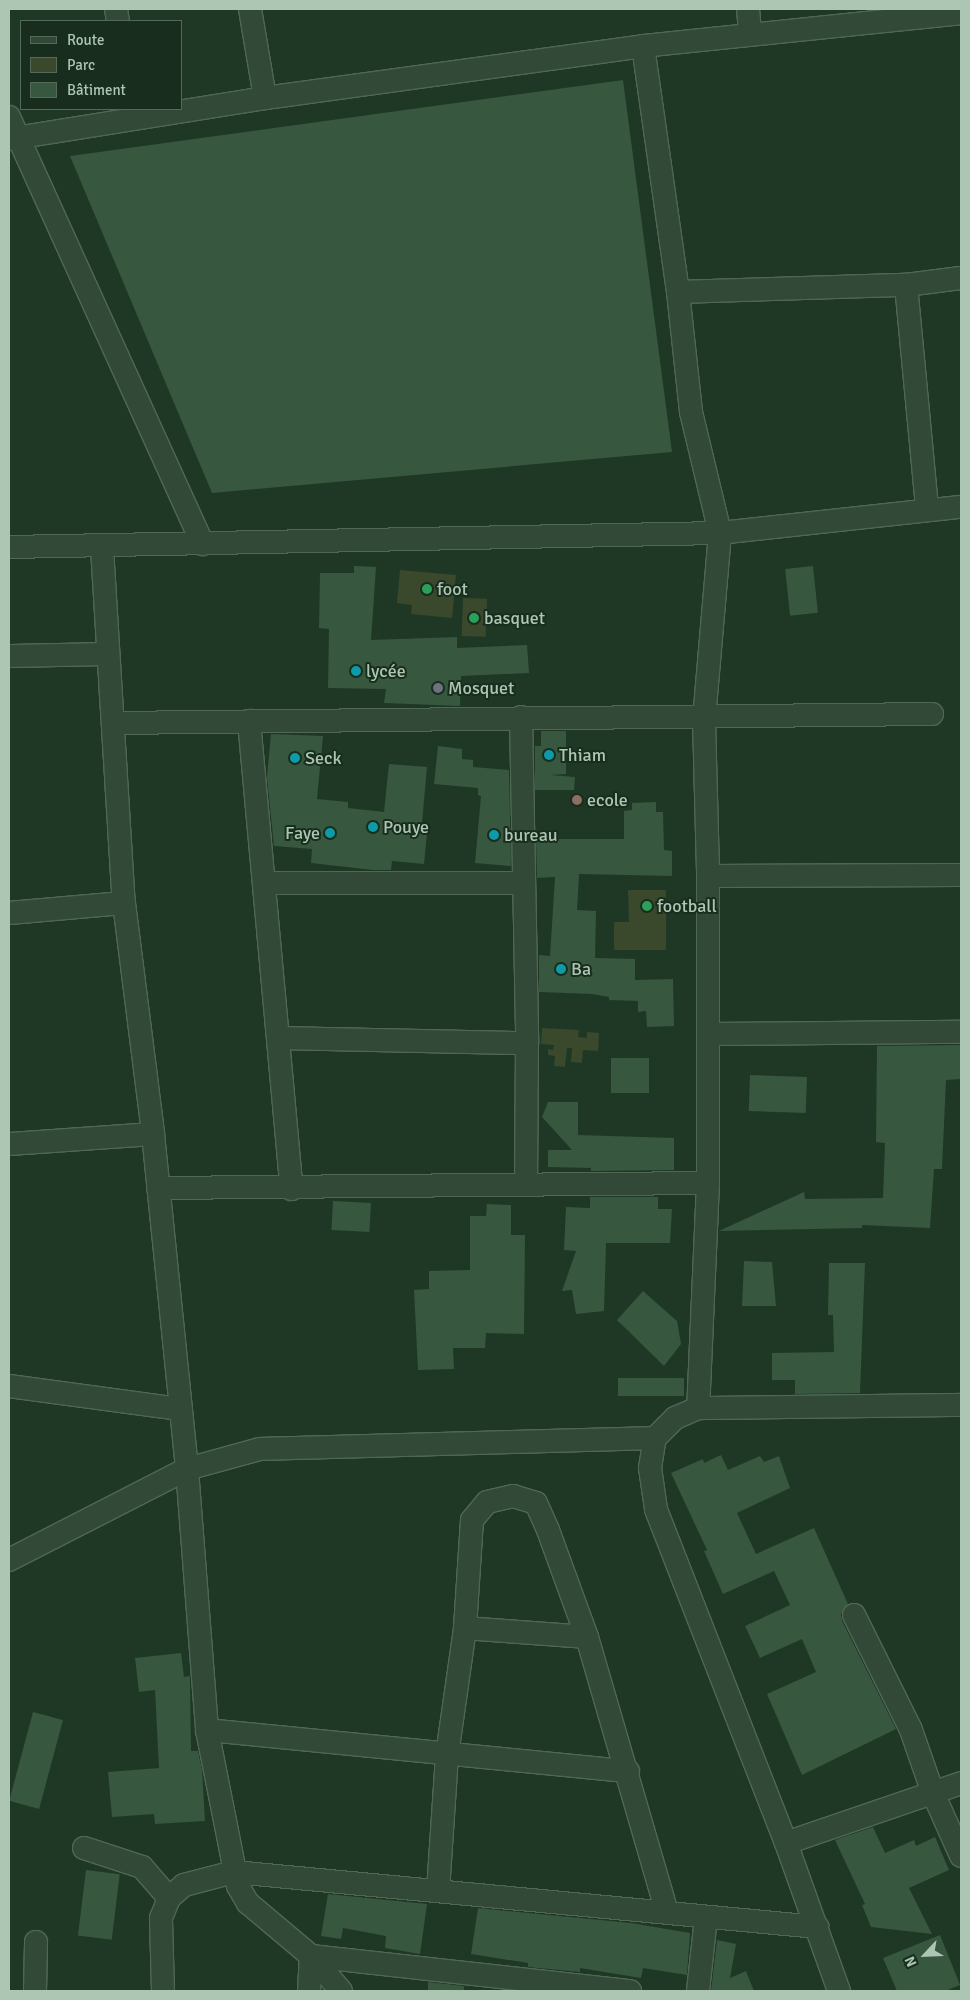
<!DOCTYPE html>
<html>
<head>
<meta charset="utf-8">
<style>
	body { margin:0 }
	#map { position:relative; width:970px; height:2000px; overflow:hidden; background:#1e3825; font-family:Signika,sans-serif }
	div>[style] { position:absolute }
	.green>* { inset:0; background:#3a492c; transform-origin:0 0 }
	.building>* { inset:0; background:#37573f; transform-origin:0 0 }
	.roads { filter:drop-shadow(1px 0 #506756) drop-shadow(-1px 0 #506756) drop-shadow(0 1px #506756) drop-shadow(0 -1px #506756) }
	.street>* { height:22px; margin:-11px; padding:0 11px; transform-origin:11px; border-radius:11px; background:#324938 }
	.dots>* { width:14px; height:14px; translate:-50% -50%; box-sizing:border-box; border:2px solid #182d1d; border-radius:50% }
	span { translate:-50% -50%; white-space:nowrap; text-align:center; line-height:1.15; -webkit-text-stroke:4px #182d1d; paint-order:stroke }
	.poi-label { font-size:18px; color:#acc6b3 }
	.left { translate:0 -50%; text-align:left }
	.right { translate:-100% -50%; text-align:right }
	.frame { position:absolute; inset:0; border:10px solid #acc6b3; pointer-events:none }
	.legend { position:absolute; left:20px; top:20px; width:162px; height:90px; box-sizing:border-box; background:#182d1d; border:1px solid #536a59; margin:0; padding:6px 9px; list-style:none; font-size:15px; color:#acc6b3 }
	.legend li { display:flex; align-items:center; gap:10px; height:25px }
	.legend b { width:25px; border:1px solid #536a59 }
	.north { position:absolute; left:900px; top:1930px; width:50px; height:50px; -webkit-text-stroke:4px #182d1d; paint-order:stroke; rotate:245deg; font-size:14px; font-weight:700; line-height:20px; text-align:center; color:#acc6b3 }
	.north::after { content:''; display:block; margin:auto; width:18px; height:22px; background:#acc6b3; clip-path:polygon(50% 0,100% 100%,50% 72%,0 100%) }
</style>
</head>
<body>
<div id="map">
	<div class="green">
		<div style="clip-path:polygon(400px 570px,456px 575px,452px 618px,411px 614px,412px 605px,397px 603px)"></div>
		<div style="left:463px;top:598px;width:24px;height:38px;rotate:2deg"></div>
		<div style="clip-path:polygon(628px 890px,666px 890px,666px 950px,614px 950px,614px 922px,629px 922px)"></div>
		<div style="clip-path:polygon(542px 1028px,579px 1030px,578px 1037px,587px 1038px,587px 1032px,599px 1033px,598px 1051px,583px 1050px,582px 1063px,571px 1062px,572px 1048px,567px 1048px,565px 1067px,554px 1066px,555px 1056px,548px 1055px,548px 1049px,553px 1050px,554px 1045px,541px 1044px)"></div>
	</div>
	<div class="building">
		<div style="clip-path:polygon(623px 80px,672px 452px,212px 493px,70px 156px)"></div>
		<div style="clip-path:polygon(354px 566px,376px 567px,371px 640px,457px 637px,457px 648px,527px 645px,529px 673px,461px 676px,460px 706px,384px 703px,386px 689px,328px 688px,329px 629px,319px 628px,320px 573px,354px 573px)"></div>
		<div style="left:813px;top:566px;width:47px;height:28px;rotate:84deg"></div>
		<div style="clip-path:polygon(541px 731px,566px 731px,566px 774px,550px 775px,575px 777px,574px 790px,535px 790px,535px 746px,541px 746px)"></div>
		<div style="clip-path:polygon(271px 734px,323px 736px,317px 799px,348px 802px,348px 808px,384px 812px,389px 764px,427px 767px,422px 823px,428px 823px,424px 864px,392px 861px,391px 870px,373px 870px,311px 863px,312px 849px,274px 846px,267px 777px)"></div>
		<div style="clip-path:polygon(438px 746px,462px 749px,462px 759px,473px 760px,473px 767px,509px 770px,511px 866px,475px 863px,481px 796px,478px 795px,478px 788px,434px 784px)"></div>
		<div style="clip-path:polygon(656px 802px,656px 812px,663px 812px,664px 850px,672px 851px,672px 876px,579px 874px,577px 910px,596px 911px,595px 958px,635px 959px,635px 980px,673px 979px,674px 1026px,647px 1027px,646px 1011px,638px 1012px,638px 1001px,609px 1000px,609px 997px,592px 994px,539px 992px,539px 955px,550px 956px,555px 877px,537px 878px,536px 839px,624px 839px,624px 811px,632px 810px,632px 803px)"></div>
		<div style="clip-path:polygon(961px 1045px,961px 1079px,946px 1080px,942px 1169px,934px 1169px,930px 1228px,862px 1225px,862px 1228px,719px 1231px,804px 1192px,805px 1199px,883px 1198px,885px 1143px,876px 1142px,877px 1046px)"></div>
		<div style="left:649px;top:1058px;width:35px;height:38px;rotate:90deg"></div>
		<div style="left:750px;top:1075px;width:57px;height:36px;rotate:2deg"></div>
		<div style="clip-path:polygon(548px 1102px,578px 1102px,578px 1135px,674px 1138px,674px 1170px,591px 1171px,591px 1168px,548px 1167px,548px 1150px,572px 1150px,542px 1117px)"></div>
		<div style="clip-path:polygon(590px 1197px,658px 1197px,658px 1209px,672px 1209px,670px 1243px,606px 1243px,604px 1311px,576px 1314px,572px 1290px,562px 1291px,576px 1251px,564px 1250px,566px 1207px,590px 1208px)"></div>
		<div style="left:333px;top:1201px;width:38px;height:29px;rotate:3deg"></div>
		<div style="clip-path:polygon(487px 1204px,511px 1205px,511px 1235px,525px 1235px,524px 1334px,486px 1333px,485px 1348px,453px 1348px,454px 1369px,418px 1370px,414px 1290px,429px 1289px,429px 1271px,470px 1270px,470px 1216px,486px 1216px)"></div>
		<div style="clip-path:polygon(744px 1261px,772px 1262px,776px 1306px,742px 1306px)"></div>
		<div style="clip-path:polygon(829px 1263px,865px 1263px,860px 1393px,795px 1394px,795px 1380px,772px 1380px,772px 1353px,834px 1352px,833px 1315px,828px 1315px)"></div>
		<div style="clip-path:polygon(643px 1291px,677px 1321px,681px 1344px,664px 1366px,617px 1320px)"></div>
		<div style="left:618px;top:1378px;width:66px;height:18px"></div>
		<div style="clip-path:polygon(721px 1455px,728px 1470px,760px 1456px,764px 1462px,779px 1456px,790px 1488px,737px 1513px,756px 1554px,814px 1528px,848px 1604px,841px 1614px,842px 1621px,896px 1729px,802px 1775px,767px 1694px,816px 1672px,802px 1639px,760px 1658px,745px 1626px,790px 1605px,774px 1571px,723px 1594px,704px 1551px,707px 1550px,671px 1473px,703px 1459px,704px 1463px)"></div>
		<div style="clip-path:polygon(181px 1653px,184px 1677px,190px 1676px,191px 1751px,198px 1751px,202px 1770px,205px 1821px,155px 1824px,154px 1814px,112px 1817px,108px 1772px,159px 1768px,155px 1690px,139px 1692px,135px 1658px)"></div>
		<div style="left:33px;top:1712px;width:31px;height:92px;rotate:15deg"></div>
		<div style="clip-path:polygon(873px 1827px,885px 1853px,914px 1840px,916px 1846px,935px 1837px,949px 1870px,909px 1888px,932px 1934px,871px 1927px,862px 1905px,865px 1904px,835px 1840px)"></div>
		<div style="left:86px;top:1870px;width:34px;height:66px;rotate:7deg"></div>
		<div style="clip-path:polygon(328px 1894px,427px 1904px,420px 1954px,385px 1948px,386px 1936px,343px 1928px,341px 1939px,321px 1936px)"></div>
		<div style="clip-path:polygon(478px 1908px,631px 1923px,690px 1933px,687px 1975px,643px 1968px,641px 1978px,580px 1968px,580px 1972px,528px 1967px,528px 1963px,471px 1954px)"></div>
		<div style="clip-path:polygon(940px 1935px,960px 1985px,945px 1991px,897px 1991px,883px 1958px)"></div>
		<div style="clip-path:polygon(717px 1940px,736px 1944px,730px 1978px,746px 1971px,754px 1991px,711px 1991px)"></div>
		<div style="clip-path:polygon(428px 1982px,464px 1986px,464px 1991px,428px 1991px)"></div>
	</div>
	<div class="roads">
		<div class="street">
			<div style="left:116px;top:9px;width:12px;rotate:81deg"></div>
			<div style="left:250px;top:9px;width:90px;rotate:80.4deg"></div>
			<div style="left:748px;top:9px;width:25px;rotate:85deg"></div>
			<div style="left:643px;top:46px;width:248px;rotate:81.9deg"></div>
			<div style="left:678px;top:292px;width:121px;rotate:83.8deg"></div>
			<div style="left:691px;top:412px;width:124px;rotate:76.5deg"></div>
			<div style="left:720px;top:533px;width:187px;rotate:94.9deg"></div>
			<div style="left:704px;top:719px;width:157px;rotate:88.5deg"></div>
			<div style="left:708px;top:876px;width:307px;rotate:90deg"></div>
			<div style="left:708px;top:1183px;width:225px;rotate:92.5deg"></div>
			<div style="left:9px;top:117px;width:469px;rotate:65.6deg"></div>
			<div style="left:9px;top:139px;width:259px;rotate:-9.1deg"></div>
			<div style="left:265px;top:98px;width:382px;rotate:-7.8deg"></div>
			<div style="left:643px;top:46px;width:320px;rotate:-5.9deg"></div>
			<div style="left:906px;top:285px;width:225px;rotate:84.6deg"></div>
			<div style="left:678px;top:292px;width:228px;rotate:-1.8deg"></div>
			<div style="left:906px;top:285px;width:55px;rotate:-7.3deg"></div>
			<div style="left:9px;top:547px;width:711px;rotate:-1.13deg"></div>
			<div style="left:720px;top:533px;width:242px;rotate:-6.2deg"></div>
			<div style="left:102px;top:548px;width:356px;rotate:86.5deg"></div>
			<div style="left:124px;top:903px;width:233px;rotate:82.8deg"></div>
			<div style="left:153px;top:1134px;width:337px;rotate:84.2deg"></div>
			<div style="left:187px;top:1469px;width:262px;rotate:85.6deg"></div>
			<div style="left:207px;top:1730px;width:159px;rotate:78.8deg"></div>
			<div style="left:238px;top:1886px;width:20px;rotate:60deg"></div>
			<div style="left:248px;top:1903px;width:82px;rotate:40.1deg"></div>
			<div style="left:311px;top:1956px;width:321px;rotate:6.3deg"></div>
			<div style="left:9px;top:656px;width:98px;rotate:-1.2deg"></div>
			<div style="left:521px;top:717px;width:326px;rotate:88.9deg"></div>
			<div style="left:527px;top:1043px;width:141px;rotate:90.4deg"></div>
			<div style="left:249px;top:721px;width:470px;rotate:84.8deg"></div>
			<div style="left:113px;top:723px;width:819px;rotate:-0.63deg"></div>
			<div style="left:708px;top:876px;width:253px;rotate:-0.2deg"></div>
			<div style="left:266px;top:883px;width:258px"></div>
			<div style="left:9px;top:913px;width:115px;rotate:-5deg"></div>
			<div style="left:708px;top:1034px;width:253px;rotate:-0.5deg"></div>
			<div style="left:279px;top:1038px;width:248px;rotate:1.2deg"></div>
			<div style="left:9px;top:1144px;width:144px;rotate:-4deg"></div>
			<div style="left:158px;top:1188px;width:550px;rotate:-0.52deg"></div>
			<div style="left:9px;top:1386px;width:173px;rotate:7.7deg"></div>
			<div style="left:9px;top:1560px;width:200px;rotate:-27.1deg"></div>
			<div style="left:187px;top:1469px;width:76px;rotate:-15.3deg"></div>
			<div style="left:260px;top:1449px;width:395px;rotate:-1.6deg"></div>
			<div style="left:854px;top:1615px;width:128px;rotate:63.6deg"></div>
			<div style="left:911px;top:1730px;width:67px;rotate:70.8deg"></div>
			<div style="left:933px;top:1793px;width:69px;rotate:66deg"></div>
			<div style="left:465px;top:1628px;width:122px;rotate:4.2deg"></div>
			<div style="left:207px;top:1730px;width:423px;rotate:5.6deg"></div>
			<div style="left:786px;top:1843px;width:185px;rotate:-18.9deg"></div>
			<div style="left:84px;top:1848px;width:61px;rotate:18.1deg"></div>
			<div style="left:142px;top:1867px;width:41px;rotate:48.9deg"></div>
			<div style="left:438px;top:1891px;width:136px;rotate:-86.2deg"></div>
			<div style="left:447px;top:1755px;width:128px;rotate:-81.9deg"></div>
			<div style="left:465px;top:1628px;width:108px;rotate:-86.3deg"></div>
			<div style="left:472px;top:1520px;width:23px;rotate:-50deg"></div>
			<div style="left:487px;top:1502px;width:27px;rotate:-13deg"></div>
			<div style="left:513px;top:1496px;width:24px;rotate:17deg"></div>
			<div style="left:536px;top:1503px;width:30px;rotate:66deg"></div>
			<div style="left:548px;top:1530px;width:114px;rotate:70deg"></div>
			<div style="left:587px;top:1637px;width:287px;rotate:73.8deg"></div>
			<div style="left:311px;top:1956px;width:46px;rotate:49.4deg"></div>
			<div style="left:35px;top:1991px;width:49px;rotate:-88.8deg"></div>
			<div style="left:163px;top:1991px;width:73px;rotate:-91.6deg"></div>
			<div style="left:161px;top:1918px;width:22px;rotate:-68deg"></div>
			<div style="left:169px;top:1898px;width:20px;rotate:-41deg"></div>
			<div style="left:184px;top:1885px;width:52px;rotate:-14.6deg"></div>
			<div style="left:234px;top:1872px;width:586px;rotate:5.39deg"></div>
			<div style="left:309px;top:1991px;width:35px;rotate:-87deg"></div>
			<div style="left:698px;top:1991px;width:74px;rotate:-83.8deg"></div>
			<div style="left:839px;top:1991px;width:157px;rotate:-109.7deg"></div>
			<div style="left:786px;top:1843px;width:358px;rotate:-111.3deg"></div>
			<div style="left:656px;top:1509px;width:41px;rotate:-98.3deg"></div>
			<div style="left:650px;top:1468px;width:30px;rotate:-81deg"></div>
			<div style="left:655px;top:1438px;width:28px;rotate:-45deg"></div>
			<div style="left:675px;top:1418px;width:25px;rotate:-23deg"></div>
			<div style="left:698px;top:1408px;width:263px;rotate:-0.7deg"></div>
		</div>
	</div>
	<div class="dots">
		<div style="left:427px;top:589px;background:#2e9e5b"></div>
		<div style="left:474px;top:618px;background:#2e9e5b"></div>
		<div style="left:356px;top:671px;background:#0f9aa8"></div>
		<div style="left:438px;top:688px;background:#6b7280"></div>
		<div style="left:549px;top:755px;background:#0f9aa8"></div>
		<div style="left:295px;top:758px;background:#0f9aa8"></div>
		<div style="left:577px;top:800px;background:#8d6e63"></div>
		<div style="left:373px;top:827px;background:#0f9aa8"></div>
		<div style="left:330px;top:833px;background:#0f9aa8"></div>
		<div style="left:494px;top:835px;background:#0f9aa8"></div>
		<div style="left:647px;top:906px;background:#2e9e5b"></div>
		<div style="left:561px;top:969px;background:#0f9aa8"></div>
	</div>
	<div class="poi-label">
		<span class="left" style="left:437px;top:589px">foot</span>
		<span class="left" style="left:484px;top:618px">basquet</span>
		<span class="left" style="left:366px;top:671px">lycée</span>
		<span class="left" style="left:448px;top:688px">Mosquet</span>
		<span class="left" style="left:559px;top:755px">Thiam</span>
		<span class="left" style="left:305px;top:758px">Seck</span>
		<span class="left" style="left:587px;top:800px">ecole</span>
		<span class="left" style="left:383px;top:827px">Pouye</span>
		<span class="right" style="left:320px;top:833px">Faye</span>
		<span class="left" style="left:504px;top:835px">bureau</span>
		<span class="left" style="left:657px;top:906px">football</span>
		<span class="left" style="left:571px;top:969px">Ba</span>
	</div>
	<div class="frame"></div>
	<ul class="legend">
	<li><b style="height:6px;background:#324938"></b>Route</li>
	<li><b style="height:14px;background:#3a492c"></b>Parc</li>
	<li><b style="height:14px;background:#37573f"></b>Bâtiment</li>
	</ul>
	<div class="north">N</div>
</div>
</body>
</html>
